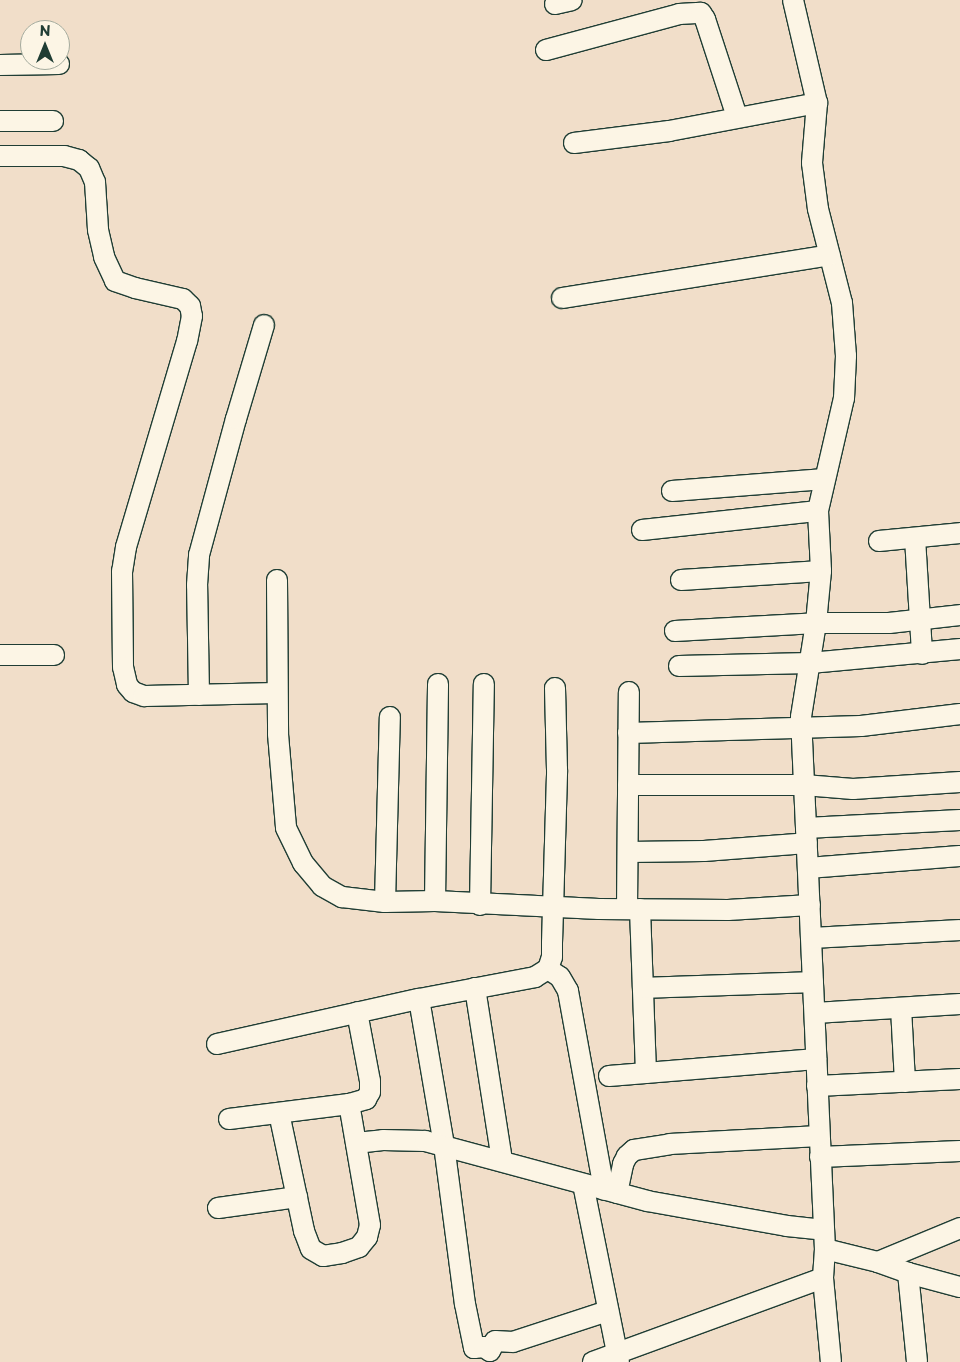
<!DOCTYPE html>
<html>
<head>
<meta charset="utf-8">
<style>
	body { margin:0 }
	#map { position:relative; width:960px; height:1362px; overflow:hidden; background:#f1dec9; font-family:"Playpen Sans",sans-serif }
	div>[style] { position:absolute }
	.roads { filter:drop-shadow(1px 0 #1f3d34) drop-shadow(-1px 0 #1f3d34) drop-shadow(0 1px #1f3d34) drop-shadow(0 -1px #1f3d34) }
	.minor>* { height:20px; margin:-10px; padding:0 10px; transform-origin:10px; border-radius:10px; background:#fcf5e5 }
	span { translate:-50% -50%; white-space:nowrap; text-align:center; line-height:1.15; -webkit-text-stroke:4.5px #fcf5e5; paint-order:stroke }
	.north { position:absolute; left:20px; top:20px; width:50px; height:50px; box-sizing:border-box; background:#fcf5e5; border:1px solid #a4ab9e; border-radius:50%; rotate:0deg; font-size:14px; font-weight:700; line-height:20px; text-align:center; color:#1f3d34 }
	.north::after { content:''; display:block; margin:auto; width:18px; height:22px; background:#1f3d34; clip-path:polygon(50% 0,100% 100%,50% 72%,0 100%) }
</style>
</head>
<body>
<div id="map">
	<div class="roads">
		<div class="minor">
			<div style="left:793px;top:0;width:106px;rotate:76.9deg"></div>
			<div style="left:817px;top:103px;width:60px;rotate:94.8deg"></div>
			<div style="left:812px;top:163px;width:46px;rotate:82.6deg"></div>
			<div style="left:818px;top:209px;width:97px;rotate:75.7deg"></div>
			<div style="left:842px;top:303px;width:53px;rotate:85.7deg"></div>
			<div style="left:846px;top:356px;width:42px;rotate:92.7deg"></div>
			<div style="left:844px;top:398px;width:116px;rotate:103deg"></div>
			<div style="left:818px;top:511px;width:60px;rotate:87.1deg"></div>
			<div style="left:821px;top:571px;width:52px;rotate:95.5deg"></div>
			<div style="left:816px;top:623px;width:95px;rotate:99.1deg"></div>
			<div style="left:801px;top:717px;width:533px;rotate:87.42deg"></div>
			<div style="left:825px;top:1249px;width:29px;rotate:94deg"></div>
			<div style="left:823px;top:1278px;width:84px;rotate:84.6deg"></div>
			<div style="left:555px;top:4px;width:17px;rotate:-13deg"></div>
			<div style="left:546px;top:50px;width:138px;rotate:-15.1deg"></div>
			<div style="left:679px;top:14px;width:22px;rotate:-3deg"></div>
			<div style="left:701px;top:13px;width:7px;rotate:56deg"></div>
			<div style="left:705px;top:19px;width:103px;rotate:71.9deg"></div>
			<div style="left:0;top:65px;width:59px;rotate:-1deg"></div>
			<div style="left:0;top:121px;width:53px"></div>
			<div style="left:574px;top:143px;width:96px;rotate:-7.2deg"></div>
			<div style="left:669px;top:131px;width:151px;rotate:-10.7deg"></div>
			<div style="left:0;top:156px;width:64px"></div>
			<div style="left:64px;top:156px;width:16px;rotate:15deg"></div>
			<div style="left:79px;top:160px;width:13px;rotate:39deg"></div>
			<div style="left:89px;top:168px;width:15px;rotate:67deg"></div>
			<div style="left:95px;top:182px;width:48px;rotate:86.4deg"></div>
			<div style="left:98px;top:230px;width:28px;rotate:77deg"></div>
			<div style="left:104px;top:257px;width:26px;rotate:65deg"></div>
			<div style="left:115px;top:281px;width:21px;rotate:19deg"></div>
			<div style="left:135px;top:288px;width:49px;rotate:12.9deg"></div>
			<div style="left:183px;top:299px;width:10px;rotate:45deg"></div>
			<div style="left:190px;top:306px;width:10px;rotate:79deg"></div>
			<div style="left:192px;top:316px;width:25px;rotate:101deg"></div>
			<div style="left:187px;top:341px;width:215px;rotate:106.5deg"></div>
			<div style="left:126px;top:547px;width:24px;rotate:99deg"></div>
			<div style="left:122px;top:571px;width:96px;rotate:89.4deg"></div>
			<div style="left:123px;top:667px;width:18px;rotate:77deg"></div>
			<div style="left:127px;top:685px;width:9px;rotate:49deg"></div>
			<div style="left:133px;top:692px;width:12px;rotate:20deg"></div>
			<div style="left:144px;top:696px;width:133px;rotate:-1.3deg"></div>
			<div style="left:562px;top:298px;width:271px;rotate:-9.1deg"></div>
			<div style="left:672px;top:491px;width:153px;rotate:-4.5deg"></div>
			<div style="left:642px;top:530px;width:177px;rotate:-6.2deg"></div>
			<div style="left:915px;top:538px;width:116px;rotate:86.5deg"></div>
			<div style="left:879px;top:541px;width:81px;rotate:-5.6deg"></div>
			<div style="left:277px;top:580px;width:154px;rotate:89.6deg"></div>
			<div style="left:278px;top:734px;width:94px;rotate:85.1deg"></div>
			<div style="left:286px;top:828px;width:39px;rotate:64deg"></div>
			<div style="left:303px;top:863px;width:30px;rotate:50deg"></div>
			<div style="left:322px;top:886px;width:23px;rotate:29deg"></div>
			<div style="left:342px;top:897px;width:43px;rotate:6.6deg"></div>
			<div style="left:385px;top:902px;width:50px;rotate:-1.1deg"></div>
			<div style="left:435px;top:901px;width:164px;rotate:2.8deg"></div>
			<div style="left:599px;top:909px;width:129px;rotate:0.4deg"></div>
			<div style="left:728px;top:910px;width:82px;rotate:-3.5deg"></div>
			<div style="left:681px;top:580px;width:140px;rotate:-3.7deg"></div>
			<div style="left:675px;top:631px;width:141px;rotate:-3.2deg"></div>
			<div style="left:816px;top:623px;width:73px"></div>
			<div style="left:889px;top:623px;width:71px;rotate:-6.4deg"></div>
			<div style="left:0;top:655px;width:54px"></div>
			<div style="left:679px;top:666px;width:131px;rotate:-1.3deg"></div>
			<div style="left:810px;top:663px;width:151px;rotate:-5.3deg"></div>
			<div style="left:199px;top:695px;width:110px;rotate:-91deg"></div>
			<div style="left:197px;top:585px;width:30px;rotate:-86deg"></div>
			<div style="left:199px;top:555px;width:141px;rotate:-74.8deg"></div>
			<div style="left:236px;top:419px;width:98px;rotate:-73.4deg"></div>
			<div style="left:628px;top:733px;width:233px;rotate:-1.7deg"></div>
			<div style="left:861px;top:726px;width:100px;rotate:-6.9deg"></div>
			<div style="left:628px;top:785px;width:176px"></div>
			<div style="left:804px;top:785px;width:49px;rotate:4.7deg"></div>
			<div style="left:853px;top:789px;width:107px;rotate:-3.7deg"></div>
			<div style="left:806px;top:828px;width:154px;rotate:-3deg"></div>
			<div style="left:628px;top:852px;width:76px;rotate:-0.8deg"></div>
			<div style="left:704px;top:851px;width:103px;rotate:-4.4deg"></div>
			<div style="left:808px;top:868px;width:152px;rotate:-4.5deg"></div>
			<div style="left:435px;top:901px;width:217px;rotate:-89.2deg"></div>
			<div style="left:385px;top:902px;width:185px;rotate:-88.5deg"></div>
			<div style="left:480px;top:905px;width:221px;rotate:-89deg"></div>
			<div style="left:627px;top:909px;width:217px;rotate:-89.5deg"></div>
			<div style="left:640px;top:909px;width:164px;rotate:87.9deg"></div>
			<div style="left:812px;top:938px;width:148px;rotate:-3.1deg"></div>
			<div style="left:548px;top:969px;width:14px;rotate:34deg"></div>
			<div style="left:560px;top:977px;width:16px;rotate:60deg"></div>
			<div style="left:568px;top:991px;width:202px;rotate:79.7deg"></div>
			<div style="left:475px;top:988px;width:175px;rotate:81.1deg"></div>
			<div style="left:643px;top:988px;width:170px;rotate:-2deg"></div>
			<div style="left:419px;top:999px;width:148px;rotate:80.3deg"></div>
			<div style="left:444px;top:1145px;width:160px;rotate:82.5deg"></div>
			<div style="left:465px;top:1304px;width:45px;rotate:78.4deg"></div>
			<div style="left:474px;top:1348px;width:10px;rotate:-6deg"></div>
			<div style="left:484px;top:1347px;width:7px;rotate:34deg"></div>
			<div style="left:490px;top:1351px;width:11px;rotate:-63deg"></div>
			<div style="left:495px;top:1341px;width:18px;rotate:3deg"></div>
			<div style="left:513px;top:1342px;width:100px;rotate:-18.1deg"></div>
			<div style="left:901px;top:1008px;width:74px;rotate:86.9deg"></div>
			<div style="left:815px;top:1013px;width:145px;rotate:-3.6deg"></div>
			<div style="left:217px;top:1044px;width:207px;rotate:-12.6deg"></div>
			<div style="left:419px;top:999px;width:118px;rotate:-10.7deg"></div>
			<div style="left:535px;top:977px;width:15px;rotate:-32deg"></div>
			<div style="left:548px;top:969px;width:13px;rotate:-72deg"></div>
			<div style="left:552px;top:957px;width:14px;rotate:-90deg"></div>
			<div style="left:552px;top:943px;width:173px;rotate:-88.3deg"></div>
			<div style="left:557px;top:770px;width:82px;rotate:-91.4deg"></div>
			<div style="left:609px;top:1076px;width:208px;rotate:-4.7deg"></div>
			<div style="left:817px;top:1086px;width:143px;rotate:-2.8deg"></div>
			<div style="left:279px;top:1113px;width:121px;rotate:78deg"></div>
			<div style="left:304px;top:1231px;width:19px;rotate:69deg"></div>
			<div style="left:311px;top:1249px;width:14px;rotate:30deg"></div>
			<div style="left:323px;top:1256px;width:19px;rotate:-9deg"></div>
			<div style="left:342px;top:1253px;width:18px;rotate:-19deg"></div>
			<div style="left:359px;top:1247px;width:13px;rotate:-51deg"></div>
			<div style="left:367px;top:1237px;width:12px;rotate:-76deg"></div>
			<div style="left:370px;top:1225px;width:123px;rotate:-99.8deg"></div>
			<div style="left:229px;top:1119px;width:121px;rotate:-7.1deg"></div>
			<div style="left:349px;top:1104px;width:18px;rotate:-16deg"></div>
			<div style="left:366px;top:1099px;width:8px;rotate:-60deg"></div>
			<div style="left:370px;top:1092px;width:11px;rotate:-90deg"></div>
			<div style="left:370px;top:1081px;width:70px;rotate:-100.7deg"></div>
			<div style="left:356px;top:1143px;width:27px;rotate:-6deg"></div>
			<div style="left:383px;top:1140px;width:42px;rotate:1.4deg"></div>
			<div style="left:425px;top:1141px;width:230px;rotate:15.1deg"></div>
			<div style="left:647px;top:1201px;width:142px;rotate:10.1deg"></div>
			<div style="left:787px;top:1226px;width:37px;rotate:6deg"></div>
			<div style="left:820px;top:1157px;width:140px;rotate:-2.5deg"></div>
			<div style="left:583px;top:1184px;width:182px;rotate:78.6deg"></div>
			<div style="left:617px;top:1193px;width:30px;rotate:-78deg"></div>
			<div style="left:623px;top:1164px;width:9px;rotate:-63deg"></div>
			<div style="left:627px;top:1156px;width:9px;rotate:-41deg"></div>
			<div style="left:634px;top:1150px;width:36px;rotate:-9deg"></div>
			<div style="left:670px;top:1144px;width:149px;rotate:-3.1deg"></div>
			<div style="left:218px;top:1208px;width:80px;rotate:-7.9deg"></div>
			<div style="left:825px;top:1249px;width:55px;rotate:13.8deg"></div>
			<div style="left:878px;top:1262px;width:32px;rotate:20deg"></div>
			<div style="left:908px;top:1273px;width:54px;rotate:15.1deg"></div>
			<div style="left:878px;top:1262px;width:89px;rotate:-22.5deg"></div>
			<div style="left:908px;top:1273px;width:89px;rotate:84.2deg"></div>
			<div style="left:593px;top:1362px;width:245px;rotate:-20.1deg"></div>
		</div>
	</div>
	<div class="north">N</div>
</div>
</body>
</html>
